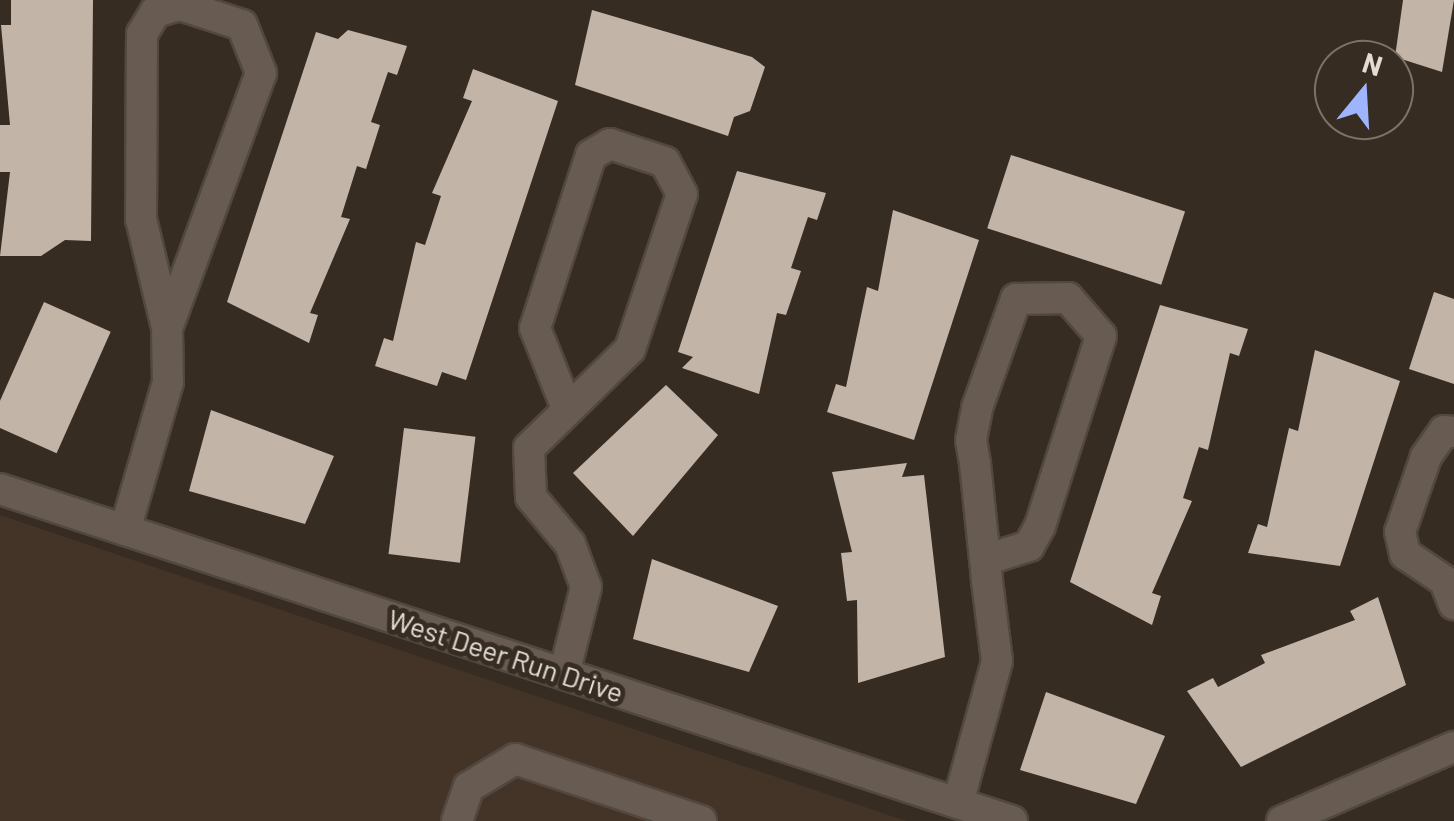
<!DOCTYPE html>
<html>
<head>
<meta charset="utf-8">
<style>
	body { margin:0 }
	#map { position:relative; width:1454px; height:821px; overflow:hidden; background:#372c22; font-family:Barlow,sans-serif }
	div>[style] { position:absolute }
	.built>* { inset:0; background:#443427 }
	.building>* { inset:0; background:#c3b4a8; transform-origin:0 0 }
	.roads { filter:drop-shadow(2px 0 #514840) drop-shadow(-2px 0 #514840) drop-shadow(0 2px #514840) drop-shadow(0 -2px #514840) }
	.minor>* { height:30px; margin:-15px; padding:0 15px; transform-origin:15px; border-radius:15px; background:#685b51 }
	span { translate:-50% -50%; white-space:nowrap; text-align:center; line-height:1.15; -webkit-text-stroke:10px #372c22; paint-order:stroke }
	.street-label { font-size:28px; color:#e3dcd5 }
	.north { position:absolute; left:1314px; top:40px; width:100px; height:100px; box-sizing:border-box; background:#372c22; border:2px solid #7c726a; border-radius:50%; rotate:18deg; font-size:28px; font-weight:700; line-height:40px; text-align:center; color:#e3dcd5 }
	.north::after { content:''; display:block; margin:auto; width:35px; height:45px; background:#9eb4fd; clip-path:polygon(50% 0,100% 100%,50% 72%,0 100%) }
</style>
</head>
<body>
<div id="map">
	<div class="built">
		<div style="clip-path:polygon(0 515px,906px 821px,0 821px)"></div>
	</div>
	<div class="building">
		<div style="clip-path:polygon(11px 0,93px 0,91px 241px,65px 240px,41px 256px,0 256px,10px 172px,0 172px,0 125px,10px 125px,1px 25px,11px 25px)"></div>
		<div style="clip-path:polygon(1403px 0,1454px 0,1442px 72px,1395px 57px)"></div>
		<div style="clip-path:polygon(592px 10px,752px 57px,765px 67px,750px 111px,734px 117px,728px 136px,575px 85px)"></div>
		<div style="clip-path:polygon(348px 30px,407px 46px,397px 75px,388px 72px,371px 122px,380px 125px,366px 169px,357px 166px,341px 217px,350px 219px,310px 313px,318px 315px,309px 343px,227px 302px,316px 32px,338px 39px)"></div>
		<div style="clip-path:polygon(473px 69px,558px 101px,466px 380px,442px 372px,437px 386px,375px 366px,384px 338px,393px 341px,416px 242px,425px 245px,441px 196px,432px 193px,472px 101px,463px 98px)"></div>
		<div style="left:1011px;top:155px;width:183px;height:77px;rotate:18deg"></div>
		<div style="clip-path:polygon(737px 171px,826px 193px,817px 220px,808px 217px,791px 268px,801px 271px,786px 315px,777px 313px,759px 394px,682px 368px,693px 357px,678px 352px)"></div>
		<div style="clip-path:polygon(893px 210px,979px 240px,914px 440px,827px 412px,836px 384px,846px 387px,867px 287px,878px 291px)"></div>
		<div style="clip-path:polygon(1434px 292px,1454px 299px,1454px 384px,1409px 369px)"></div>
		<div style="left:44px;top:302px;width:73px;height:133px;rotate:24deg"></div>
		<div style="clip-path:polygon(1160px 305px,1248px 329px,1239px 356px,1230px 353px,1208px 450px,1199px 447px,1183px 498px,1192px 501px,1152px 593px,1161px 596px,1152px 625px,1070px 582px)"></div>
		<div style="clip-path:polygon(1315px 350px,1400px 381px,1340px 566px,1248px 553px,1258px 524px,1267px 527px,1289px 428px,1298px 431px)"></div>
		<div style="clip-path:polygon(666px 385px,718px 435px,633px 536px,573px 473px)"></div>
		<div style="clip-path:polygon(211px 410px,334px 456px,305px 524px,189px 491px)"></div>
		<div style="left:404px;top:428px;width:72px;height:127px;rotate:7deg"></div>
		<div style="clip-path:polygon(907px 463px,902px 477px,924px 475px,945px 657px,858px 683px,857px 600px,847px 601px,841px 553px,852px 552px,832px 472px)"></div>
		<div style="clip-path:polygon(652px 559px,778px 606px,749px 672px,633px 639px)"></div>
		<div style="clip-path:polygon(1378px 597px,1406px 685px,1241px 767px,1187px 691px,1213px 678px,1218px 687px,1265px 663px,1261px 655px,1355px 620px,1350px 611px)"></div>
		<div style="clip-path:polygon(1046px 692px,1165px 736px,1136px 804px,1020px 770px)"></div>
	</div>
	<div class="roads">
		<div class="minor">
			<div style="left:1454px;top:432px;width:10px;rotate:-174deg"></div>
			<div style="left:1444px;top:431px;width:32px;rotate:125deg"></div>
			<div style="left:1426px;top:457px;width:79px;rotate:109.1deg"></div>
			<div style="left:1400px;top:532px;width:23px;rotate:77deg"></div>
			<div style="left:1405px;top:554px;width:48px;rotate:34deg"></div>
			<div style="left:1445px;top:581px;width:25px;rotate:69deg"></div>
			<div style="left:0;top:489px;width:1065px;rotate:18.16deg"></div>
			<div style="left:125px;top:530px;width:154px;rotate:-73.8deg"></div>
			<div style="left:168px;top:382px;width:54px;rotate:-91.1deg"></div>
			<div style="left:167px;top:328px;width:112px;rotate:-103.4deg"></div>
			<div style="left:141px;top:219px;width:185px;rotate:-89.7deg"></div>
			<div style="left:142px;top:34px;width:26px;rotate:-59deg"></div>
			<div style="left:155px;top:12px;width:26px;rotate:-16deg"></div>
			<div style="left:180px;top:5px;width:65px;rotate:17.9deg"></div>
			<div style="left:242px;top:25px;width:52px;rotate:68.4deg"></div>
			<div style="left:261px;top:73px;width:272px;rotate:110.2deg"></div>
			<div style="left:564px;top:674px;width:90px;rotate:-75.8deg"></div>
			<div style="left:586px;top:587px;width:46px;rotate:-110.4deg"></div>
			<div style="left:570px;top:544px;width:61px;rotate:-129.7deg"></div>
			<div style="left:531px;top:497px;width:49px;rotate:-92.3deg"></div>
			<div style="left:529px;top:448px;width:141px;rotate:-44.4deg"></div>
			<div style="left:630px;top:349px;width:163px;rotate:-71.5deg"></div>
			<div style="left:682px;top:194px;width:36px;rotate:-118deg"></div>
			<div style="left:665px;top:162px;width:58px;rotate:-161.9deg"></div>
			<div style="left:610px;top:144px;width:22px;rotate:150deg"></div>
			<div style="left:591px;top:155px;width:182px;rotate:107.9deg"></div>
			<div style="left:535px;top:328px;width:84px;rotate:68.3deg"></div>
			<div style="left:958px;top:803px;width:147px;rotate:-74.6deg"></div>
			<div style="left:997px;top:661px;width:81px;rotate:-97.1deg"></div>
			<div style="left:987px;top:581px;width:21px;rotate:-95deg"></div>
			<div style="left:985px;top:560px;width:98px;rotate:-95.9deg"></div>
			<div style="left:975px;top:463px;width:23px;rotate:-100deg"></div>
			<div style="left:971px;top:440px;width:33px;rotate:-79deg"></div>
			<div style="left:977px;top:408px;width:116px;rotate:-70.3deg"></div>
			<div style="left:1016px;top:299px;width:52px;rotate:-1.1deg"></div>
			<div style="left:1068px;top:298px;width:50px;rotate:49deg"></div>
			<div style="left:1101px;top:336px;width:200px;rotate:107.8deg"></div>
			<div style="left:1040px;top:526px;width:23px;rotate:119deg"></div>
			<div style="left:1029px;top:546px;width:46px;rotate:162.3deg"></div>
			<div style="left:457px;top:821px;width:36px;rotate:-71deg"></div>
			<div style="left:469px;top:787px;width:54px;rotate:-31.3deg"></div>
			<div style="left:515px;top:759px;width:196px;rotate:18.4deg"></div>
			<div style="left:1282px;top:821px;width:187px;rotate:-23.3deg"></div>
		</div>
	</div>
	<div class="street-label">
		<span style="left:506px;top:655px;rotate:18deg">West Deer Run Drive</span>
	</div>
	<div class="north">N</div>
</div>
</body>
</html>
